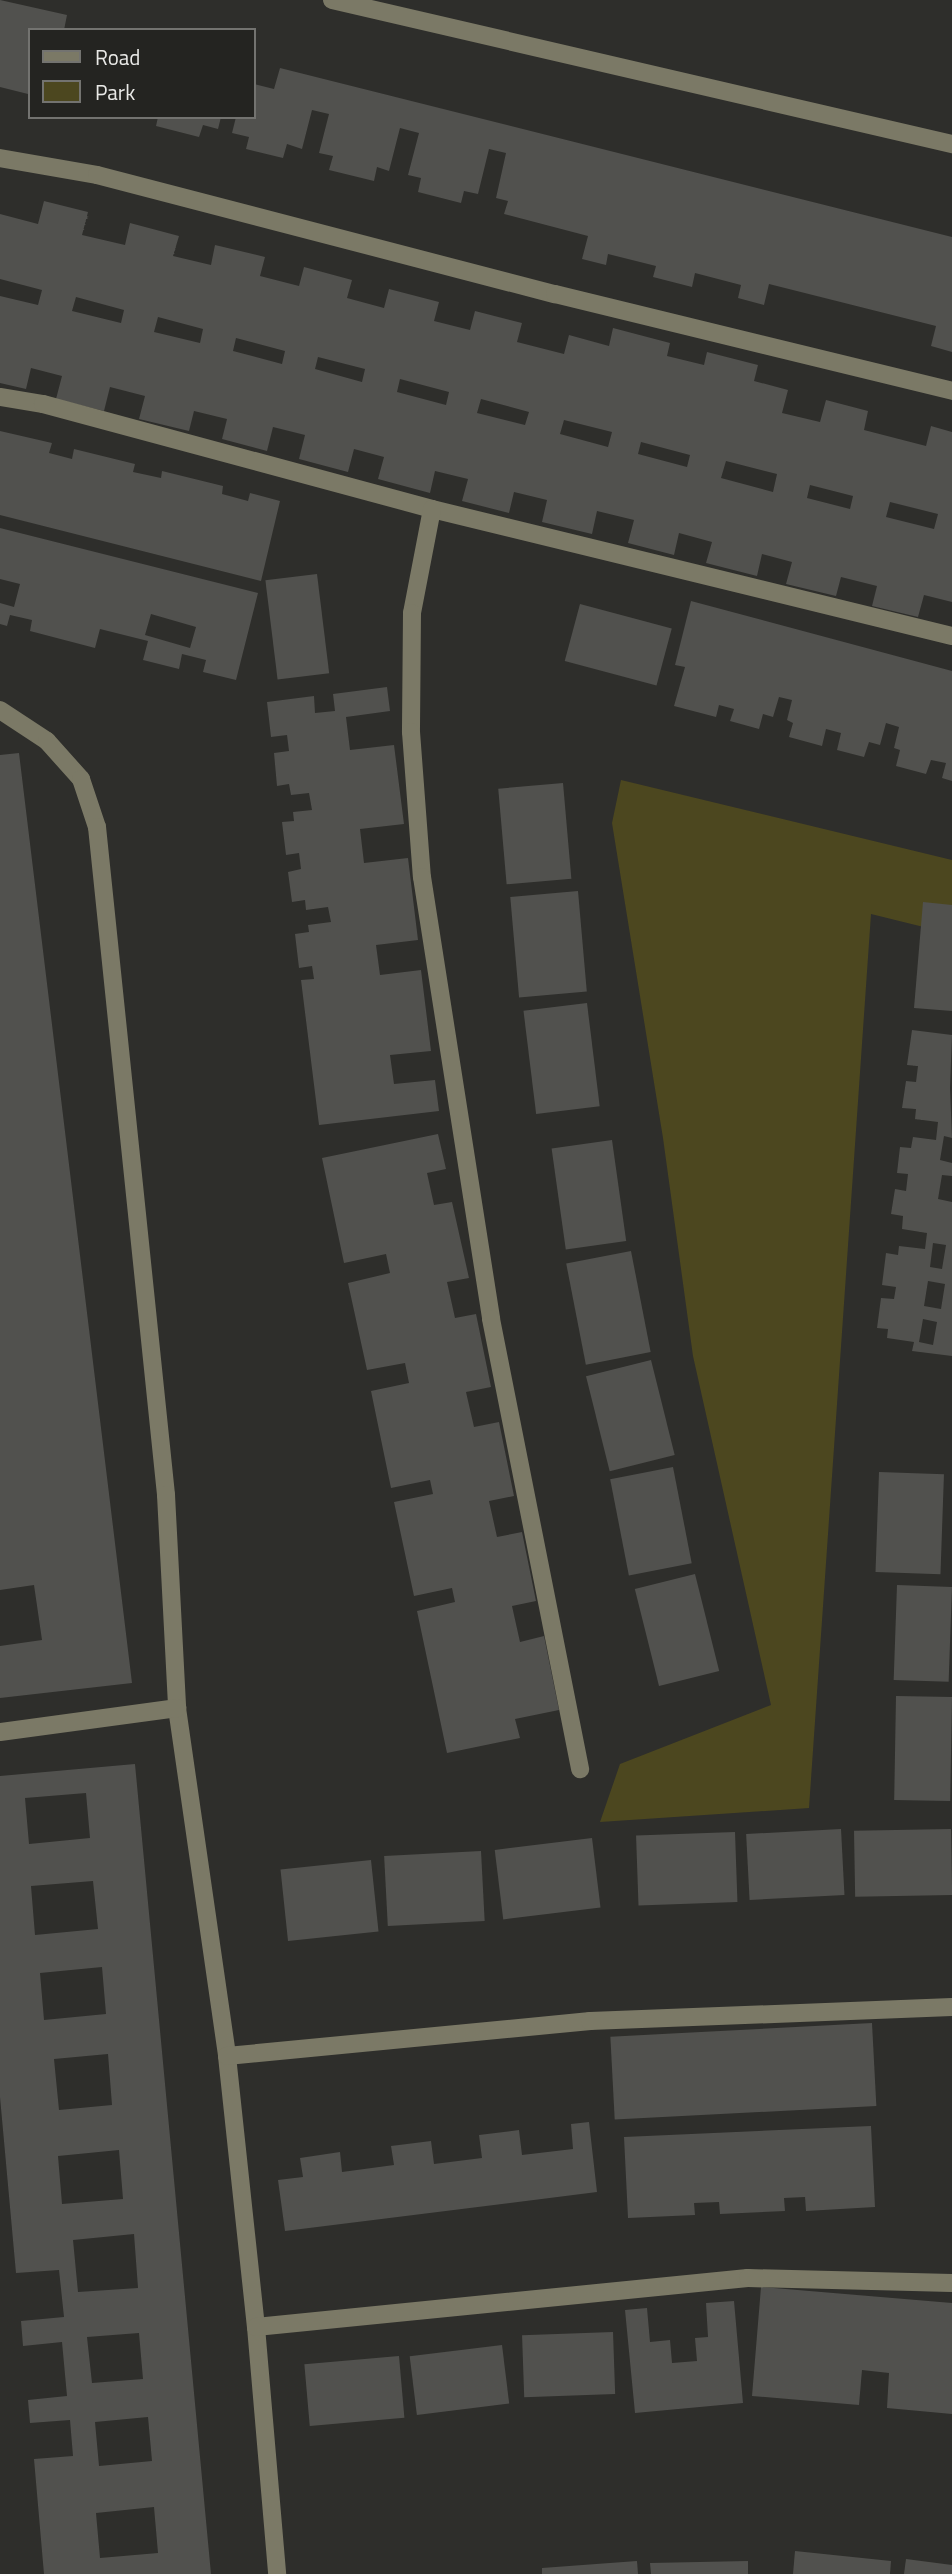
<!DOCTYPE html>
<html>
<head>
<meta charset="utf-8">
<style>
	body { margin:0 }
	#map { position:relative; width:952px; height:2574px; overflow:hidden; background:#2e2e2b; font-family:"Titillium Web",sans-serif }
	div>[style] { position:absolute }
	.green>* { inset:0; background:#4c471f }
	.building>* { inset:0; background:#51514e; transform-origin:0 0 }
	.minor>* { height:18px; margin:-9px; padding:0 9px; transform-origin:9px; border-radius:9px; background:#7b7966 }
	span { translate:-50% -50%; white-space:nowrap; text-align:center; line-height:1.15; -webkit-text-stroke:6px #242421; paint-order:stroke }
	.legend { position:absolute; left:28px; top:28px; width:228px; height:91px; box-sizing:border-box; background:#242421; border:2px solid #737370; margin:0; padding:9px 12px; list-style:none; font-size:21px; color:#e9e9e7 }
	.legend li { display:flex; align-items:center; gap:14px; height:35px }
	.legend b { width:35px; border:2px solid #737370 }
</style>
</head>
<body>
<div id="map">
	<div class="green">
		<div style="clip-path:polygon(621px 780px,952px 860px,952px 934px,871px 914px,809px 1808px,600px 1822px,620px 1764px,771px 1705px,693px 1356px,663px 1138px,612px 823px)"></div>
	</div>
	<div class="building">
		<div style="clip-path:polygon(0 0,67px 15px,64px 30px,30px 30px,28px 94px,0 87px)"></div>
		<div style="clip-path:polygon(280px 68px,952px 237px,952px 352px,931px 346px,936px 326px,769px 284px,764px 305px,738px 298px,741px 285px,695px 273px,692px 287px,653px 277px,656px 266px,608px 254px,606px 265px,582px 259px,588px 236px,504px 214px,508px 201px,496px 198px,506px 153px,489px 149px,478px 194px,464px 191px,461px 203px,418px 192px,421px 178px,408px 175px,419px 133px,400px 128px,389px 171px,377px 167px,374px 181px,329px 170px,333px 156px,319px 153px,329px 114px,312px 110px,302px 149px,287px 144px,283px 158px,246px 149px,249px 137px,232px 133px,236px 117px,254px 117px,254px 84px,274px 89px)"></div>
		<div style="clip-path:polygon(158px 117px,221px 117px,218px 129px,203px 125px,199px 137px,156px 126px)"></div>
		<div style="clip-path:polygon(evenodd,44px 201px,88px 212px,82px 235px,125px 245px,130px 223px,179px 236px,173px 256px,211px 265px,215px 245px,265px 257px,260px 276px,299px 286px,304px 267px,352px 280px,347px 298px,384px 308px,389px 289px,439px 302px,434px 321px,470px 330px,475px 311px,522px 323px,517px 342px,564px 354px,569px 335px,609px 346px,613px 328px,670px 343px,667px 356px,704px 365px,707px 352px,758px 365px,754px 381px,788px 390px,782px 413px,820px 422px,826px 400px,868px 411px,864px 430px,926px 446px,931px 426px,952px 432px,952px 602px,924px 595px,918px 617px,872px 606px,877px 586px,841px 577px,836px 596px,786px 584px,792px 562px,762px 554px,757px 576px,706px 563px,712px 542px,679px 533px,674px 555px,628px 543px,634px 520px,597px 511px,592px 534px,542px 522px,547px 500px,514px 492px,509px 513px,462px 501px,468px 479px,435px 471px,430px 493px,378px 479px,384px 457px,354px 449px,348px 472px,299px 459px,305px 435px,273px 427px,267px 451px,222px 439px,227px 419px,194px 411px,189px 431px,139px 419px,145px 396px,110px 387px,104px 411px,56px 399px,62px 376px,31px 368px,26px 389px,0 383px,0 296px,38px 305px,42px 290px,0 279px,0 214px,38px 224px,44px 201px,76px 297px,124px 310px,121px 323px,72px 311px,76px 297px,44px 201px,158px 317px,203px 329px,200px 343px,154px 332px,158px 317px,44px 201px,236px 338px,285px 351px,282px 364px,233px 351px,236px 338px,44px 201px,318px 357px,365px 369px,362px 382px,315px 369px,318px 357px,44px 201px,400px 379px,449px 392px,446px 405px,397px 392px,400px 379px,44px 201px,481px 399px,529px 412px,525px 425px,477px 413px,481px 399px,44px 201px,564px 420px,612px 432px,608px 447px,560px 434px,564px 420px,44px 201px,641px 442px,690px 455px,687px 467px,638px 454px,641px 442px,44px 201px,726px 461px,777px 474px,773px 492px,721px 478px,726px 461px,44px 201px,810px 485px,853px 496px,850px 509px,807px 498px,810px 485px,44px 201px,890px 502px,938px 514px,934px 529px,886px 517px,890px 502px)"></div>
		<div style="clip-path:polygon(0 431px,52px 443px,49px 453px,72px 459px,74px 449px,135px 464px,133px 472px,161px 478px,162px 471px,223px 486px,222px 494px,248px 501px,250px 493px,280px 501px,261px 581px,0 515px)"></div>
		<div style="clip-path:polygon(evenodd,0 528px,258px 593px,236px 680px,203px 672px,206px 660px,182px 654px,179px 669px,143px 660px,148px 641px,100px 629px,95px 648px,30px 631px,32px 620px,10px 615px,7px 626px,0 624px,0 603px,14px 607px,20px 584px,0 579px,0 528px,151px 614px,196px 627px,190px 648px,145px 635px,151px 614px)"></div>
		<div style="left:317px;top:574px;width:100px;height:52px;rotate:83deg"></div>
		<div style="clip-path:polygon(691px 601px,952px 671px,952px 781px,942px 778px,946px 763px,931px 760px,926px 774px,896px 766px,900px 750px,894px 748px,899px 727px,886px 723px,880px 745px,869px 742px,864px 757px,837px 750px,841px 733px,826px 729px,822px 746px,789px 737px,793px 723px,787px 720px,792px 700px,779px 697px,773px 717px,763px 714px,759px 729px,730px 721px,734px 709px,719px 705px,716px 717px,674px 706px,685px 667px,675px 665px)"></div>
		<div style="left:580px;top:604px;width:95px;height:59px;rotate:15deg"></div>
		<div style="clip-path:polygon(387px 687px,390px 711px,346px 717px,350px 750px,394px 745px,404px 824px,360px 829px,364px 863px,408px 858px,418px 940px,376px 945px,380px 975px,421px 970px,431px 1051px,390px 1055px,394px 1084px,435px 1080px,439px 1111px,319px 1125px,301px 980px,314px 979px,312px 966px,299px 968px,295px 934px,309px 932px,308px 925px,331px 922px,328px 907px,306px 910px,305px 900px,292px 902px,288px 872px,301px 869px,299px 853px,286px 855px,282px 822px,294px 821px,293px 812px,312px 810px,309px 793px,291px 795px,289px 784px,277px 786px,274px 753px,289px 751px,287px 735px,271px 737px,267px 702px,314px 696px,315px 713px,335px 711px,333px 694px)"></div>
		<div style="clip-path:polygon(19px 753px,132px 1683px,0 1698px,0 1646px,42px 1640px,34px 1585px,0 1590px,0 755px)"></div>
		<div style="left:563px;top:783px;width:96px;height:65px;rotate:85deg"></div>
		<div style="left:578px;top:891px;width:101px;height:68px;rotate:85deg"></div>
		<div style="clip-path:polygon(923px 902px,952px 905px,952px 1011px,914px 1008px)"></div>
		<div style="left:587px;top:1003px;width:104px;height:64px;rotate:83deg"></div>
		<div style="clip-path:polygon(evenodd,912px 1030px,952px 1035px,950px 1088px,952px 1138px,944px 1136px,940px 1160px,952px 1163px,952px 1176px,942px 1175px,938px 1199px,952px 1202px,952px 1356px,912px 1351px,914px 1342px,887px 1338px,888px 1329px,877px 1328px,881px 1298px,894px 1299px,896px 1287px,882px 1285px,886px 1253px,898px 1255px,899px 1246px,925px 1249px,927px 1233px,902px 1229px,903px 1216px,891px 1214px,895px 1189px,906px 1191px,908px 1174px,897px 1173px,900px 1147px,911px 1148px,913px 1137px,936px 1140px,938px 1122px,915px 1119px,916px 1109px,902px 1108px,906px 1081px,916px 1082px,918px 1066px,907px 1065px,912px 1030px,933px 1243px,946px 1245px,942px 1269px,930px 1267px,933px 1243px,912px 1030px,928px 1281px,945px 1284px,941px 1309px,924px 1306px,928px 1281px,912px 1030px,923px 1319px,937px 1322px,933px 1345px,919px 1342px,923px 1319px)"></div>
		<div style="clip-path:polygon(438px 1134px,446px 1169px,427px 1173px,434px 1205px,452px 1202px,469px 1278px,447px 1282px,455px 1318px,476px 1314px,491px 1387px,466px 1392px,474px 1427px,499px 1422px,514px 1496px,489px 1501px,497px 1537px,522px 1532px,536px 1601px,512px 1606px,520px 1642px,544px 1636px,559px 1710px,515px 1719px,520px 1738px,447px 1753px,417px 1611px,455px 1602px,452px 1588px,414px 1596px,394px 1502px,433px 1494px,430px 1480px,391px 1488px,371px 1391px,409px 1383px,405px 1363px,367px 1370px,348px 1283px,390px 1273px,386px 1254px,344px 1263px,322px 1158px)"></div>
		<div style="left:612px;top:1140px;width:102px;height:61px;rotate:82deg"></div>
		<div style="left:631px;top:1251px;width:103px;height:66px;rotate:79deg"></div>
		<div style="left:651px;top:1360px;width:98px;height:67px;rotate:76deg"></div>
		<div style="left:673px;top:1467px;width:98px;height:64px;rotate:79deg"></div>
		<div style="left:879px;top:1472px;width:65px;height:100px;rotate:2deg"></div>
		<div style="left:695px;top:1574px;width:100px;height:62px;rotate:76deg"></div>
		<div style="left:897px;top:1585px;width:55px;height:95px;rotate:2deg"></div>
		<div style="left:896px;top:1696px;width:56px;height:104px;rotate:1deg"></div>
		<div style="clip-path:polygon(evenodd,135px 1764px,211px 2574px,44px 2574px,34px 2459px,73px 2456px,70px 2420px,30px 2423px,28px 2400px,67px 2396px,62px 2342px,23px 2346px,21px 2321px,64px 2317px,59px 2270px,16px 2273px,0 2097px,0 1776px,135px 1764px,86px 1793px,90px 1838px,29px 1844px,25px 1798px,86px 1793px,135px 1764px,93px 1881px,98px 1929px,35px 1935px,31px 1886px,93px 1881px,135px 1764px,102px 1967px,106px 2014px,44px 2020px,40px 1973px,102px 1967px,135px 1764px,108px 2054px,112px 2105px,59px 2110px,54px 2059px,108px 2054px,135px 1764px,119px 2150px,123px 2199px,62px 2204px,58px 2156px,119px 2150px,135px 1764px,134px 2234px,138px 2288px,78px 2292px,73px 2240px,134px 2234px,135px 1764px,139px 2333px,143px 2379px,92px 2383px,87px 2337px,139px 2333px,135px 1764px,148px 2417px,152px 2461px,99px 2466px,95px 2422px,148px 2417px,135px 1764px,154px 2507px,158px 2553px,100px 2558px,96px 2513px,154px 2507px)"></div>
		<div style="left:841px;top:1829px;width:66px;height:95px;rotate:87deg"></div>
		<div style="left:951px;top:1829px;width:66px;height:97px;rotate:89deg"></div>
		<div style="left:735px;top:1832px;width:70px;height:99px;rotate:88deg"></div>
		<div style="left:592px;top:1838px;width:70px;height:98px;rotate:83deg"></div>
		<div style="left:481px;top:1851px;width:70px;height:97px;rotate:87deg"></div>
		<div style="left:371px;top:1860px;width:72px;height:91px;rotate:84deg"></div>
		<div style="left:872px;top:2023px;width:83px;height:262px;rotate:87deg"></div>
		<div style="clip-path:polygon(589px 2122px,597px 2192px,285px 2231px,278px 2180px,303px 2177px,300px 2158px,340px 2152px,342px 2172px,394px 2165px,391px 2146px,431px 2141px,434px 2164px,482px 2158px,479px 2135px,519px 2130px,522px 2155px,573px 2149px,571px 2124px)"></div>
		<div style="clip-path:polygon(871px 2126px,875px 2207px,806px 2211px,805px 2197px,784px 2198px,785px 2211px,720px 2214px,719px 2202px,694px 2203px,695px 2215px,628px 2218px,624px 2137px)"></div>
		<div style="clip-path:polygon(761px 2287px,952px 2303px,952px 2414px,887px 2408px,889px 2373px,862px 2370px,859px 2405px,752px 2396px)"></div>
		<div style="clip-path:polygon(734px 2301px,743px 2403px,635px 2413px,625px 2310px,647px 2308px,650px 2342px,670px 2340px,672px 2363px,697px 2361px,695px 2338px,708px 2337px,706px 2303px)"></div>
		<div style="left:613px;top:2332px;width:62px;height:91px;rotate:88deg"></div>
		<div style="left:502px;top:2345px;width:59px;height:93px;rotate:83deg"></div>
		<div style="left:399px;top:2356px;width:62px;height:95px;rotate:85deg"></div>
		<div style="clip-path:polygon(795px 2551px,891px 2561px,890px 2574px,793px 2574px)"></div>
		<div style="clip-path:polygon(906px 2559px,952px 2565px,952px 2574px,904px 2574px)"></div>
		<div style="clip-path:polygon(637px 2561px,638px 2574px,542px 2574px,542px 2568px)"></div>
		<div style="clip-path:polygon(748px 2561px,748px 2574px,651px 2574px,650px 2563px)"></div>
	</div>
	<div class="minor">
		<div style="left:332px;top:0;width:637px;rotate:13.08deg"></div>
		<div style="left:0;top:158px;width:98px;rotate:9.9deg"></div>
		<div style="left:97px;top:175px;width:473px;rotate:14.6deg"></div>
		<div style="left:555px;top:294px;width:409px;rotate:13.7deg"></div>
		<div style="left:0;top:397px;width:44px;rotate:9.2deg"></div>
		<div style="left:43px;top:404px;width:403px;rotate:15.1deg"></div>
		<div style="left:432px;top:509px;width:535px;rotate:13.72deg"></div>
		<div style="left:432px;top:509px;width:106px;rotate:100.9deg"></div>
		<div style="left:412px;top:613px;width:119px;rotate:90.5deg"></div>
		<div style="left:411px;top:732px;width:145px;rotate:85.7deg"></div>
		<div style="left:422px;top:877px;width:447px;rotate:81.1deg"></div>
		<div style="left:491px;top:1319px;width:459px;rotate:78.8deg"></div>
		<div style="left:0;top:710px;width:56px;rotate:33.4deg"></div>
		<div style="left:47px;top:741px;width:51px;rotate:48.2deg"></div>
		<div style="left:81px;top:779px;width:51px;rotate:71.6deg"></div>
		<div style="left:97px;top:827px;width:672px;rotate:84.1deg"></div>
		<div style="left:166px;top:1495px;width:213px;rotate:87deg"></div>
		<div style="left:177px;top:1708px;width:352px;rotate:81.8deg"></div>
		<div style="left:227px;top:2056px;width:273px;rotate:83.9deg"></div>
		<div style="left:256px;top:2327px;width:248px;rotate:85.1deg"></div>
		<div style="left:0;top:1732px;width:179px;rotate:-7.7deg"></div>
		<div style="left:227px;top:2056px;width:365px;rotate:-5.5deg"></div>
		<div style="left:590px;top:2021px;width:362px;rotate:-2.2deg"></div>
		<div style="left:256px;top:2327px;width:494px;rotate:-5.7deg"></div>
		<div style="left:748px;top:2278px;width:204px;rotate:1.4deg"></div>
	</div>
	<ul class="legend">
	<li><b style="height:9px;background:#7b7966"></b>Road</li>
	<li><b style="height:19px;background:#4c471f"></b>Park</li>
	</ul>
</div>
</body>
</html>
